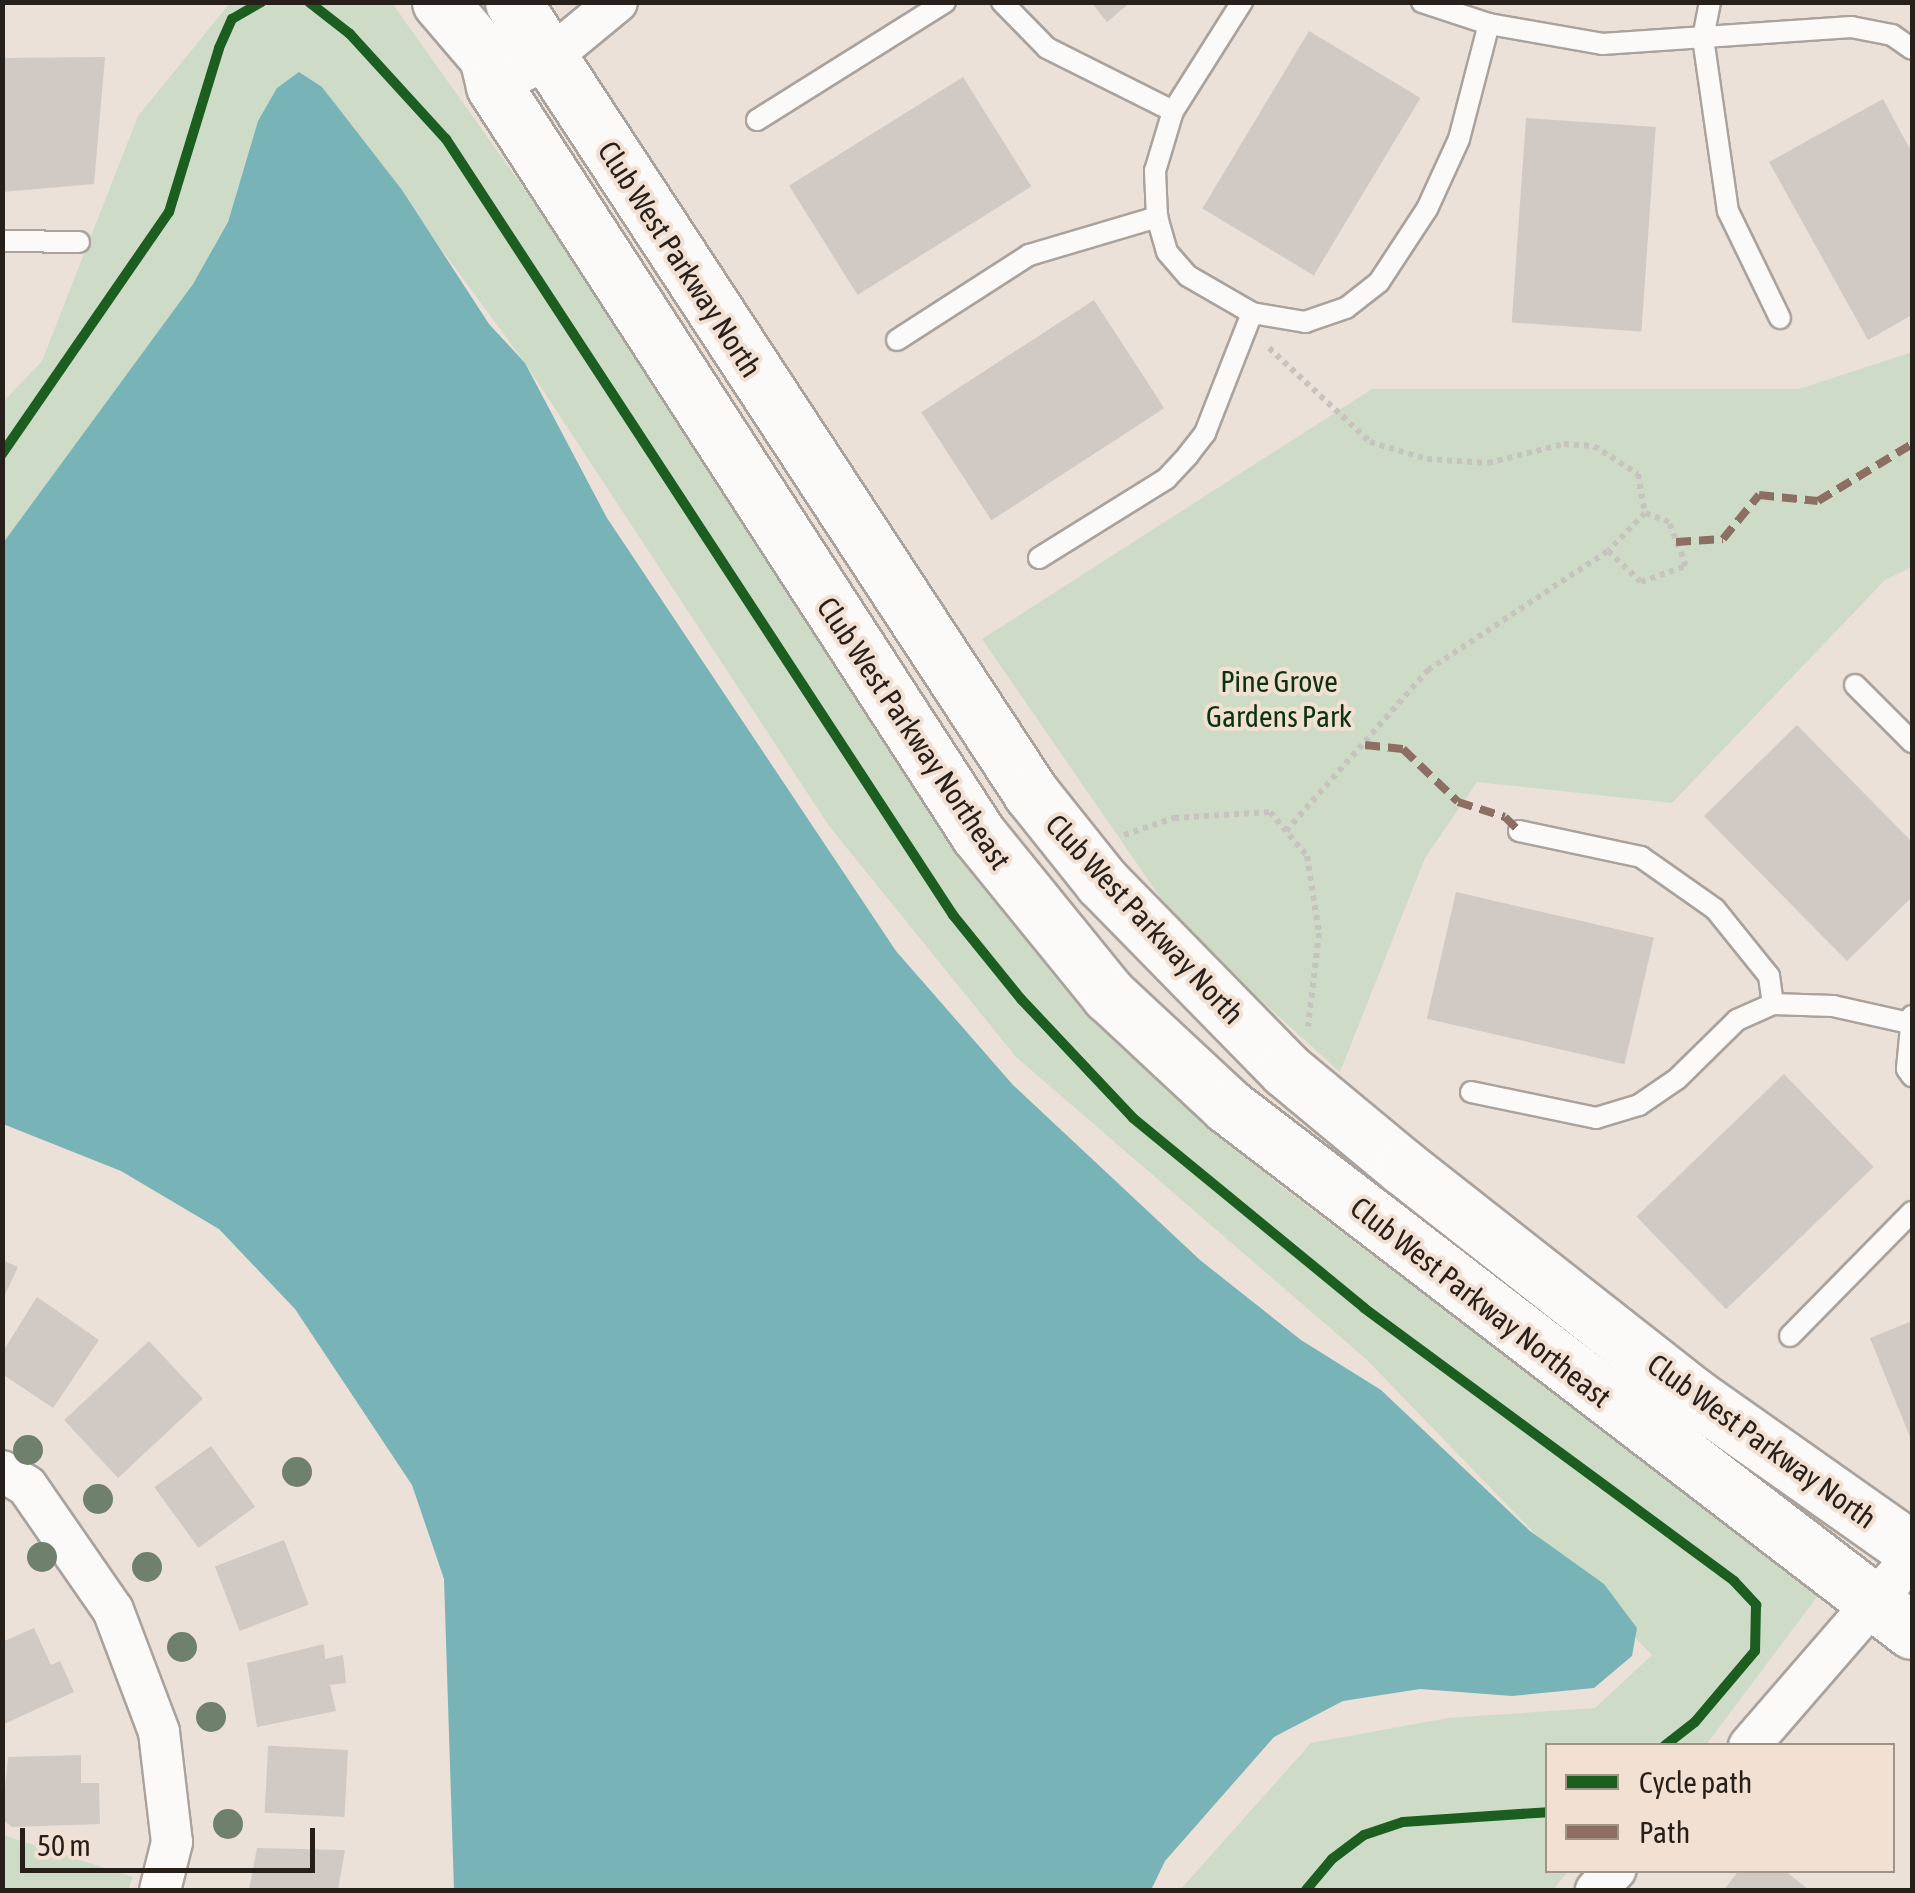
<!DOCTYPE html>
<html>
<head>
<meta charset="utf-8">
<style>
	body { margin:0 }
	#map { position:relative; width:1915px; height:1893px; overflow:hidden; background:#ebe1d9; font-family:"Asap Condensed",sans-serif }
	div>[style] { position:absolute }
	.green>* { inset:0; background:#cedcc7 }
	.water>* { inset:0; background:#78b4b7 }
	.building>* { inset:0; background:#d1c9c4; transform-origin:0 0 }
	.path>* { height:6px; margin-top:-3px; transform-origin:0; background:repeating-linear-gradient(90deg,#c7c4c0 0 5px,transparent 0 10px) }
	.roads { filter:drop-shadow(2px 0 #aaa29c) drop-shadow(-2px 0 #aaa29c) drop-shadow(0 2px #aaa29c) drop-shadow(0 -2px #aaa29c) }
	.lane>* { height:20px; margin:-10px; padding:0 10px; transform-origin:10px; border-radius:10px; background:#fcfaf9 }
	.street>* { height:40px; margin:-20px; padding:0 20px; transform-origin:20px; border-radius:20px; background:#fcfaf9 }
	.secondary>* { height:55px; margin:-27.5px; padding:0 27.5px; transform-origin:27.5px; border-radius:27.5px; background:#fcfaf9 }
	.quiet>* { height:8px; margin-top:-4px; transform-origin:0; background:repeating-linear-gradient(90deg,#8d6e63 0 15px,transparent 0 23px) }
	.cycleway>* { height:10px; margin:-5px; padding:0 5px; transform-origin:5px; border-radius:5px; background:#1b5e20 }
	.trees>* { width:30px; height:30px; margin:-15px; border-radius:50%; background:#6f816d }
	span { translate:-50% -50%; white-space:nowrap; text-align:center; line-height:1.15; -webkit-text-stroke:8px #f2e0d2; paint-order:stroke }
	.street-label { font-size:30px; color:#261f1a }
	.park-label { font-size:30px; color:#0a3314 }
	.frame { position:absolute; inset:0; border:5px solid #261f1a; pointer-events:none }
	.legend { position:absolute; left:1545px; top:1743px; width:350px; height:130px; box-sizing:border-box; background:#f2e0d2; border:2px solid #a09388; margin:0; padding:12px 18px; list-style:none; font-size:30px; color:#261f1a }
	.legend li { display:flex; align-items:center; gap:20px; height:50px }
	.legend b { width:50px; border:2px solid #a09388 }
	.scale { position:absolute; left:20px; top:1828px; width:295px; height:45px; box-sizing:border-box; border:5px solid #261f1a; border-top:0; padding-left:12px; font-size:30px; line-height:35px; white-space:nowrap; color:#261f1a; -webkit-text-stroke:8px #f2e0d2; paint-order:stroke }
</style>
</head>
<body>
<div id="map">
	<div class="green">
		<div style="clip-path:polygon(230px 3px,392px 3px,628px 335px,1022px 921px,1273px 1180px,1718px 1518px,1835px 1573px,1706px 1745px,1548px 1746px,1548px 1870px,1568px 1871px,1553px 1890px,1180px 1890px,1311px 1743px,1448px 1718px,1595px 1708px,1652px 1655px,1366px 1359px,1016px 1057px,829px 826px,525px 363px,322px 87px,258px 121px,228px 222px,193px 284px,3px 543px,3px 402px,42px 361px,138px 116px)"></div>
		<div style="clip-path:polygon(1912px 352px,1912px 567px,1885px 580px,1672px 803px,1477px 782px,1425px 858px,1340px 1072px,1182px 929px,982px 639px,1372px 389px,1799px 389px)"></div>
		<div style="clip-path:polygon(3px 1835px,133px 1877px,128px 1890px,3px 1890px)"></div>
	</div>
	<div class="water">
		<div style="clip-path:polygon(299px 72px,322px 87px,402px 190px,489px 324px,525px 363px,607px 518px,896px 951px,1013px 1085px,1200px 1260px,1301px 1340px,1381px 1390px,1530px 1531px,1604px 1584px,1637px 1628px,1632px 1656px,1594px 1688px,1512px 1696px,1420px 1689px,1343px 1701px,1274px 1737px,1165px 1861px,1151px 1890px,454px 1890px,444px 1579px,412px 1485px,295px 1309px,219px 1229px,121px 1171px,3px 1124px,3px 543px,193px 284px,228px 222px,258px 121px,277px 88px)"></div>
	</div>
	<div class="building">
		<div style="clip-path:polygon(1091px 2px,1131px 2px,1107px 22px)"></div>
		<div style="left:1309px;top:31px;width:130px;height:207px;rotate:31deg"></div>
		<div style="clip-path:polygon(105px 57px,94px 184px,2px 192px,2px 58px)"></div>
		<div style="left:963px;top:77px;width:129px;height:205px;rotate:58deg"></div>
		<div style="clip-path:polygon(1883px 99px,1912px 153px,1912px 315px,1868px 340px,1769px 162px)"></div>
		<div style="left:1526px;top:118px;width:130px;height:205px;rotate:4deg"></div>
		<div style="left:1094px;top:300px;width:129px;height:206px;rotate:57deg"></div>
		<div style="clip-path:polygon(1797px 725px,1912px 842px,1912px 897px,1847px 961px,1704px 816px)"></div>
		<div style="left:1456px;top:892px;width:203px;height:130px;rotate:13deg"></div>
		<div style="left:1784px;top:1074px;width:129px;height:205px;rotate:46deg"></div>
		<div style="clip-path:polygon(2px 1260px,18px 1267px,2px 1301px)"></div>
		<div style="clip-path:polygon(37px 1297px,99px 1340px,53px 1408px,2px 1374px,2px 1353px)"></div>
		<div style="clip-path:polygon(1912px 1321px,1912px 1442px,1870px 1338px)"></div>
		<div style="left:149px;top:1341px;width:79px;height:116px;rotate:47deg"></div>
		<div style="left:211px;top:1446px;width:75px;height:70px;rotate:54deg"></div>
		<div style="left:284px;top:1540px;width:69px;height:74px;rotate:69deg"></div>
		<div style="clip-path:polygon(34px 1628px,51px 1665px,60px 1661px,74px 1692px,2px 1725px,2px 1642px)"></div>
		<div style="clip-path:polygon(324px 1644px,325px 1659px,343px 1655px,346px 1683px,330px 1685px,336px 1711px,257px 1727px,247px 1663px)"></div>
		<div style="left:348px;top:1750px;width:67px;height:80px;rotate:93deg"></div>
		<div style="clip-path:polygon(81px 1755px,81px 1783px,99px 1783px,100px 1824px,12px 1827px,2px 1819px,8px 1757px)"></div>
		<div style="clip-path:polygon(257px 1848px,345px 1850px,338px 1890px,249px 1890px)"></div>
		<div style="clip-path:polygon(1739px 1870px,1784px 1870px,1809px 1890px,1724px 1890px)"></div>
	</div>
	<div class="path">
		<div style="left:1269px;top:348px;width:138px;rotate:42.9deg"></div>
		<div style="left:1370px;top:442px;width:59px;rotate:16.6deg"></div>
		<div style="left:1427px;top:459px;width:61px;rotate:3.8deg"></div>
		<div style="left:1488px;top:463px;width:78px;rotate:-14deg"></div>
		<div style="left:1564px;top:444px;width:30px;rotate:4deg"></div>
		<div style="left:1594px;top:446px;width:52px;rotate:32.5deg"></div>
		<div style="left:1638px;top:474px;width:40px;rotate:80deg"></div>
		<div style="left:1286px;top:831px;width:215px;rotate:-48.6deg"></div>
		<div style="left:1428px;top:670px;width:216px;rotate:-33.5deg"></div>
		<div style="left:1608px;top:551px;width:45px;rotate:43.2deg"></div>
		<div style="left:1641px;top:582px;width:48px;rotate:-19.6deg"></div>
		<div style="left:1686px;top:566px;width:47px;rotate:-111.1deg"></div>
		<div style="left:1669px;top:522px;width:26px;rotate:-159deg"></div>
		<div style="left:1645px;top:513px;width:53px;rotate:134.2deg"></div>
		<div style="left:1124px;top:835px;width:53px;rotate:-18.8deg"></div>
		<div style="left:1174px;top:818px;width:96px;rotate:-3.6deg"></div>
		<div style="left:1270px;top:812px;width:57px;rotate:49.9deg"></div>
		<div style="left:1307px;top:856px;width:78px;rotate:81.1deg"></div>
		<div style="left:1319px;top:933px;width:94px;rotate:96.7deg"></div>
	</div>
	<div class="roads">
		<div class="lane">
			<div style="left:1002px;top:2px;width:64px;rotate:45.6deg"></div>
			<div style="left:1047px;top:48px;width:141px;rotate:26.6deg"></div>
			<div style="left:1242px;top:2px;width:129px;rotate:122.3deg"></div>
			<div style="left:1173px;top:111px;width:63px;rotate:106.7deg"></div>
			<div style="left:1155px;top:171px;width:46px;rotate:87.5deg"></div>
			<div style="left:1157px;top:217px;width:36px;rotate:74deg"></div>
			<div style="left:1167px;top:252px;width:32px;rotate:49deg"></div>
			<div style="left:1188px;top:276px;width:74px;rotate:30deg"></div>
			<div style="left:1252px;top:313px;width:54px;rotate:9.6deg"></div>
			<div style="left:1305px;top:322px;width:43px;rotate:-18.9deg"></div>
			<div style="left:1346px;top:308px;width:42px;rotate:-38.2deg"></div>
			<div style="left:1379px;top:282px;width:87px;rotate:-56.7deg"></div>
			<div style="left:1427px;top:209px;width:77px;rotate:-65.4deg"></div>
			<div style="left:1459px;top:139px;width:119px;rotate:-75.4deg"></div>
			<div style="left:1422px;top:2px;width:71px;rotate:18.2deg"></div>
			<div style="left:1489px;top:24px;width:115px;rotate:10deg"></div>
			<div style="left:1602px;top:44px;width:250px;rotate:-3.9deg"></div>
			<div style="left:1851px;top:27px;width:42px;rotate:11deg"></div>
			<div style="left:1892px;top:35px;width:24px;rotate:35deg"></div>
			<div style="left:1710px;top:2px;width:37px;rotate:101deg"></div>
			<div style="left:1703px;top:38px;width:175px;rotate:81.8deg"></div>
			<div style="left:1728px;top:211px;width:119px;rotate:64.1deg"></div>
			<div style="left:757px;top:120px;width:222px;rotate:-32.1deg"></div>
			<div style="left:2px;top:241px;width:77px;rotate:0.7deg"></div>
			<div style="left:897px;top:340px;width:157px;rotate:-32.8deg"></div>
			<div style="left:1029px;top:255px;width:134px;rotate:-16.5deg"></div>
			<div style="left:1039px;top:558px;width:150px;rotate:-31.9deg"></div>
			<div style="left:1166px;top:479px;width:33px;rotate:-47deg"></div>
			<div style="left:1188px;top:455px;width:28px;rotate:-52deg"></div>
			<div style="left:1205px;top:433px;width:129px;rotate:-68.6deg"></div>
			<div style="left:1855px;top:685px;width:81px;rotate:45deg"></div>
			<div style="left:1519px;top:831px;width:125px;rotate:12deg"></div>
			<div style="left:1641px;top:857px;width:90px;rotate:35.1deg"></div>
			<div style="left:1715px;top:909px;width:86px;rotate:51.1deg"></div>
			<div style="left:1769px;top:976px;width:28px;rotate:82deg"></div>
			<div style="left:1912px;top:1016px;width:53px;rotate:95.4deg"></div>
			<div style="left:1907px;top:1069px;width:9px;rotate:54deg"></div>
			<div style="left:1471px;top:1092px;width:128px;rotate:11.7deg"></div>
			<div style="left:1596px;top:1118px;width:45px;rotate:-16.8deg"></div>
			<div style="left:1639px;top:1105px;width:46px;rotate:-34.4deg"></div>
			<div style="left:1677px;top:1079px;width:84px;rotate:-44.5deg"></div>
			<div style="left:1737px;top:1020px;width:39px;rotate:-24deg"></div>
			<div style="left:1773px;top:1004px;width:60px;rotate:1.9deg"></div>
			<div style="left:1833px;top:1006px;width:78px;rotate:12.6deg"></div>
			<div style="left:1790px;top:1336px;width:174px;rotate:-45.5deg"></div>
		</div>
		<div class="street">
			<div style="left:494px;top:86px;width:62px;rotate:-27deg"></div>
			<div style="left:549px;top:58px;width:88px;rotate:-39.5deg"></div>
			<div style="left:2px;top:1471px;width:29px;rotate:31deg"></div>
			<div style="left:27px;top:1486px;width:151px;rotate:55.3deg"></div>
			<div style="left:113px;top:1610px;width:130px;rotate:69.3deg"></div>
			<div style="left:159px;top:1732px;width:111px;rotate:83.3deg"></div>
			<div style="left:172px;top:1842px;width:49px;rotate:104deg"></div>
			<div style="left:1749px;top:1746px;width:249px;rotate:-49.1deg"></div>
			<div style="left:1596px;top:1890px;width:28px;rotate:-46deg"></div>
		</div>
		<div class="secondary">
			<div style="left:440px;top:2px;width:72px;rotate:49.5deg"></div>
			<div style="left:487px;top:57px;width:30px;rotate:76deg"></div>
			<div style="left:494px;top:86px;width:891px;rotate:57.09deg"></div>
			<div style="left:978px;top:834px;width:208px;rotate:50.9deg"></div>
			<div style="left:1109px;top:995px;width:163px;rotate:43deg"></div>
			<div style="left:1228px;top:1106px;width:862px;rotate:37.51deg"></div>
			<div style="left:513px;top:2px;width:946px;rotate:56.78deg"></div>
			<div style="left:1031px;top:793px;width:114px;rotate:51.4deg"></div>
			<div style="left:1102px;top:882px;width:263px;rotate:45.6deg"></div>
			<div style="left:1286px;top:1070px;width:152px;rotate:39.7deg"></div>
			<div style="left:1403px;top:1167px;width:370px;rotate:38.2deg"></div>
			<div style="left:1694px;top:1396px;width:267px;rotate:35.2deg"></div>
		</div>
	</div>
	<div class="quiet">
		<div style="left:1676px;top:542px;width:47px;rotate:-3.7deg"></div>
		<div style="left:1723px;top:539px;width:57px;rotate:-50.7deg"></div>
		<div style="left:1759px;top:495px;width:59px;rotate:5.8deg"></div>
		<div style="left:1818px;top:501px;width:110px;rotate:-31.2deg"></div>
		<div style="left:1365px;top:745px;width:38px;rotate:6deg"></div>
		<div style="left:1403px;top:749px;width:76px;rotate:43.9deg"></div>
		<div style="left:1458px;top:802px;width:49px;rotate:17.7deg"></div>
		<div style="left:1505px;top:817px;width:20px;rotate:45deg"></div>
	</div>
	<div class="cycleway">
		<div style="left:309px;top:2px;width:52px;rotate:38deg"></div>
		<div style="left:350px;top:34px;width:142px;rotate:47.6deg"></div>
		<div style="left:446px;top:139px;width:927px;rotate:56.84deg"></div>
		<div style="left:953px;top:915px;width:108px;rotate:51deg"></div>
		<div style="left:1021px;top:999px;width:163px;rotate:46.7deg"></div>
		<div style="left:1133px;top:1118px;width:299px;rotate:39.4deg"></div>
		<div style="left:1364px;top:1308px;width:460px;rotate:36.4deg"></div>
		<div style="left:1734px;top:1581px;width:33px;rotate:47deg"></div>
		<div style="left:1756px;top:1605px;width:46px;rotate:91.2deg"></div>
		<div style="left:1755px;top:1651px;width:93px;rotate:130.2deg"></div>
		<div style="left:1695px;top:1722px;width:39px;rotate:142deg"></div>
		<div style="left:2px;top:454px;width:294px;rotate:-55.4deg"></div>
		<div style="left:169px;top:212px;width:171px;rotate:-73deg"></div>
		<div style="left:219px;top:48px;width:32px;rotate:-66deg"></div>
		<div style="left:232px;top:19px;width:34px;rotate:-30deg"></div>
		<div style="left:1306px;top:1890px;width:40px;rotate:-50deg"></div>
		<div style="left:1332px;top:1859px;width:40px;rotate:-37deg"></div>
		<div style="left:1364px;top:1835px;width:41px;rotate:-18.4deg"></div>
		<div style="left:1403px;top:1822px;width:145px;rotate:-3.9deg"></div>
	</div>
	<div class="trees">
		<div style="left:28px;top:1450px"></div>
		<div style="left:297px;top:1472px"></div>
		<div style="left:98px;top:1499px"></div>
		<div style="left:42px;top:1557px"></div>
		<div style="left:147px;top:1567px"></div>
		<div style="left:182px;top:1647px"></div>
		<div style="left:211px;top:1717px"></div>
		<div style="left:228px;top:1824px"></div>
	</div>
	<div class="street-label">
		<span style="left:680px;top:259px;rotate:57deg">Club West Parkway North</span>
		<span style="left:914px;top:733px;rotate:56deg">Club West Parkway Northeast</span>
		<span style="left:1145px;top:919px;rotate:47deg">Club West Parkway North</span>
		<span style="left:1481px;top:1302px;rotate:38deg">Club West Parkway Northeast</span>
		<span style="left:1762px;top:1441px;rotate:36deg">Club West Parkway North</span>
	</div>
	<div class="park-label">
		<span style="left:1279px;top:698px">Pine Grove<br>Gardens Park</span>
	</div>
	<div class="frame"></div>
	<ul class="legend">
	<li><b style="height:12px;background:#1b5e20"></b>Cycle path</li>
	<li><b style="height:12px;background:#8d6e63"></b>Path</li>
	</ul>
	<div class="scale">50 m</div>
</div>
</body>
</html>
